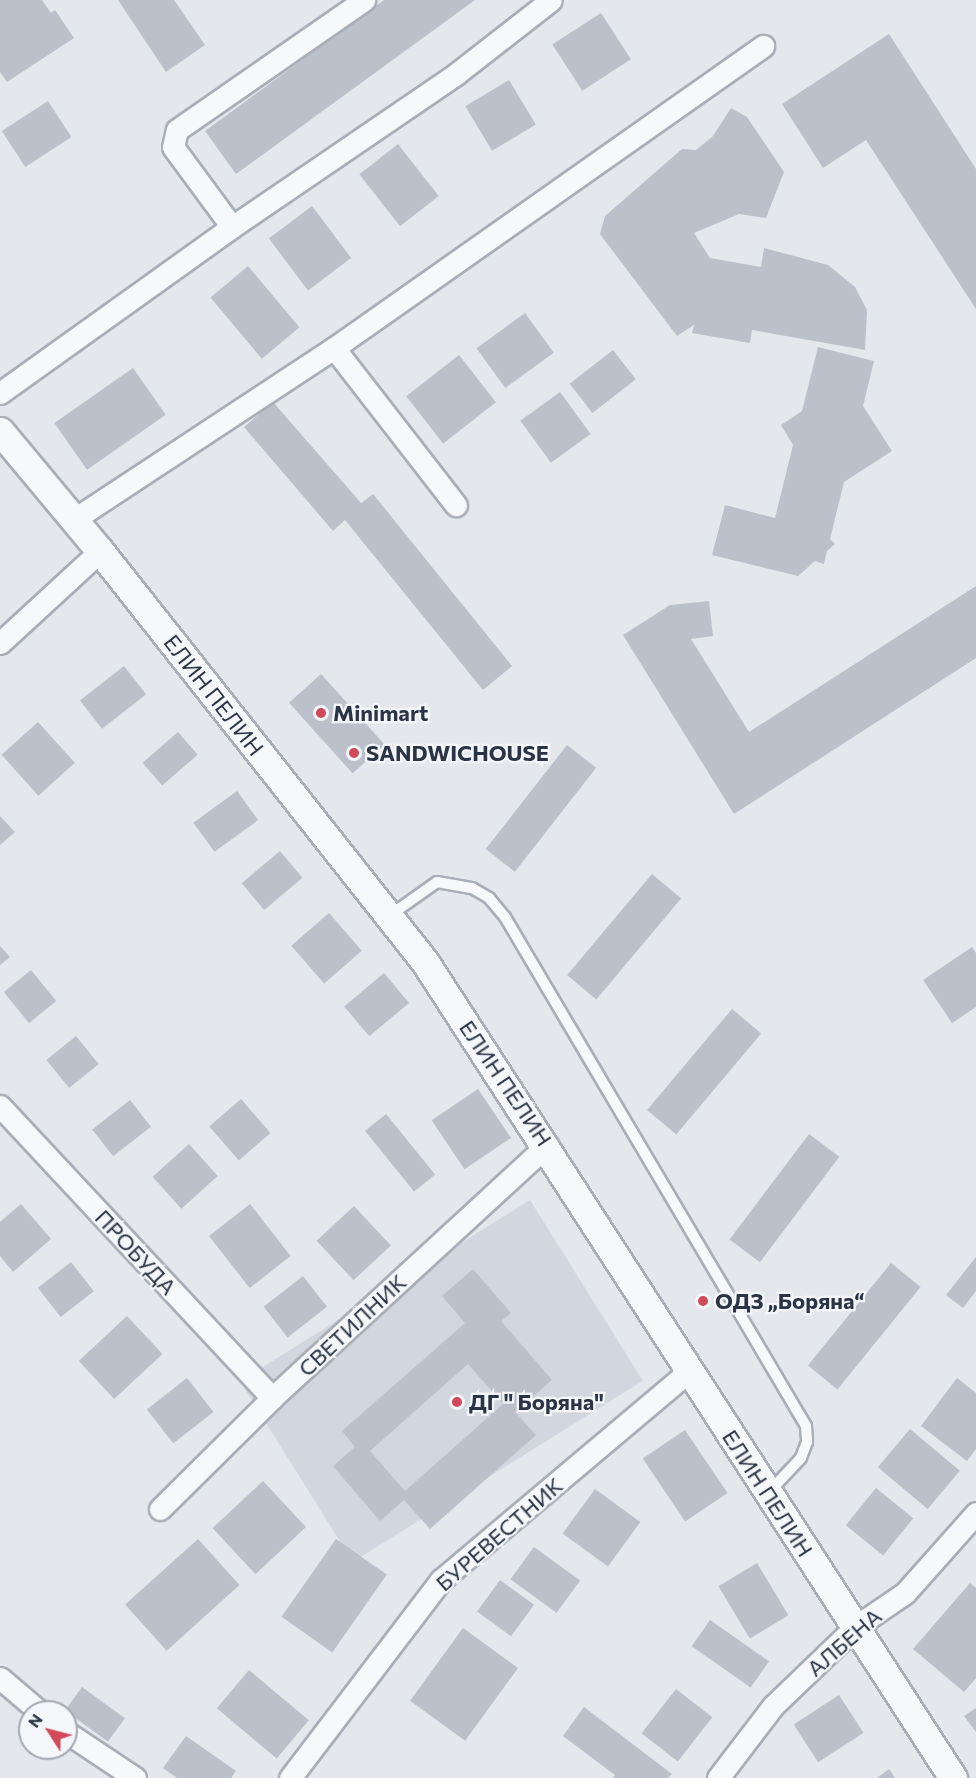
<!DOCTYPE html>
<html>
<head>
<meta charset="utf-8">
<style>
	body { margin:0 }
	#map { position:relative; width:976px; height:1778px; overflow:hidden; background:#e4e7ec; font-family:Commissioner,sans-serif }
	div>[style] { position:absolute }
	.built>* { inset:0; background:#d2d6de; transform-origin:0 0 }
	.building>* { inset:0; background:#bbc0ca; transform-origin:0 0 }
	.roads { filter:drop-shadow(2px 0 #a9aeb7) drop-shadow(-2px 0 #a9aeb7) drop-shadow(0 2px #a9aeb7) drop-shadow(0 -2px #a9aeb7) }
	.service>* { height:10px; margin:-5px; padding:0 5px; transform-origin:5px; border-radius:5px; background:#f7f8fa }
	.minor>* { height:21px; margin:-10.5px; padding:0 10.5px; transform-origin:10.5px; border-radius:10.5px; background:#f7f8fa }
	.tertiary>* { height:27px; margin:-13.5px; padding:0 13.5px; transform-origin:13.5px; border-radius:13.5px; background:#f7f8fa }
	.dots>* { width:16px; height:16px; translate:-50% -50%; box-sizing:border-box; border:3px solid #f4f6f9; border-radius:50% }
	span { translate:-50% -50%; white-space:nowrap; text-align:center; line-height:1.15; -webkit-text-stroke:4.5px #f4f6f9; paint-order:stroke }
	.street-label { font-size:22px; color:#2b3445 }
	.poi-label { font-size:22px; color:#2b3445; font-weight:700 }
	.left { translate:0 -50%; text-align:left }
	.north { position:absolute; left:18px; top:1700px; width:60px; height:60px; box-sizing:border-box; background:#f4f6f9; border:2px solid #a4a8b1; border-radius:50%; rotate:306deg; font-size:16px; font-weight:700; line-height:24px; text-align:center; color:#2b3445 }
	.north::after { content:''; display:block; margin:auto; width:21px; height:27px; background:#d1495b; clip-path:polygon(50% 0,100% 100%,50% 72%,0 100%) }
</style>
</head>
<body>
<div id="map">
	<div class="built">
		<div style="left:530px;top:1200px;width:213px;height:342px;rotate:58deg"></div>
	</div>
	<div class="building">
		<div style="clip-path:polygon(0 0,42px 0,51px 13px,55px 10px,74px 38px,7px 82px,0 72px)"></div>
		<div style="clip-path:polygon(118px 0,174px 0,205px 45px,166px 72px)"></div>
		<div style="clip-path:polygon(384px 0,475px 0,236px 174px,205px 131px)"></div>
		<div style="left:601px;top:13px;width:55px;height:58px;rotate:57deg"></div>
		<div style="clip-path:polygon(889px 34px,976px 169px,976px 309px,866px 140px,823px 168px,782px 104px)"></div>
		<div style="left:509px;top:80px;width:52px;height:51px;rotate:59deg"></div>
		<div style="left:48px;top:101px;width:43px;height:55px;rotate:57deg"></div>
		<div style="clip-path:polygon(731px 108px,747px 117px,784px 172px,766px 218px,739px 214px,694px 233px,710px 258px,761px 267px,764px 248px,828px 265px,855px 287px,867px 310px,865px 350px,752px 330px,750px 343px,692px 333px,694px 325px,677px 336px,600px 234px,605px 216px,682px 149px,696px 150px,713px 136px)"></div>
		<div style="left:398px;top:144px;width:66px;height:49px;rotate:52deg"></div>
		<div style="left:312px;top:206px;width:65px;height:54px;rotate:53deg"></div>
		<div style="left:248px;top:266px;width:80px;height:49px;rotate:50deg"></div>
		<div style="left:525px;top:313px;width:49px;height:60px;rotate:54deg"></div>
		<div style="clip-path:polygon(818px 347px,874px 361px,863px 406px,892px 451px,844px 482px,830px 539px,835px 544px,827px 551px,824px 564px,815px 561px,798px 576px,712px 555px,725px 505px,775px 518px,793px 445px,781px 425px,802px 411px)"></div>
		<div style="left:613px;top:350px;width:37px;height:55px;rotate:52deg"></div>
		<div style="left:459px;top:355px;width:60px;height:67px;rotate:52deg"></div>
		<div style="left:133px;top:368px;width:57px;height:96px;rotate:55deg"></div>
		<div style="left:560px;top:392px;width:52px;height:49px;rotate:54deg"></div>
		<div style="clip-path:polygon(273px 402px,361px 503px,373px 494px,512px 666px,483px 690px,345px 520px,333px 531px,244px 427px)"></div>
		<div style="clip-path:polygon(976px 586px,976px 658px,734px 814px,623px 635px,670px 605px,709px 601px,713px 636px,691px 639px,749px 732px)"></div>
		<div style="left:124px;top:666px;width:36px;height:56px;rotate:52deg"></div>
		<div style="left:321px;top:674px;width:95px;height:43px;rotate:48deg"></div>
		<div style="left:38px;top:722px;width:55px;height:49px;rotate:48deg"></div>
		<div style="left:178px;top:732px;width:30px;height:47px;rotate:49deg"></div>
		<div style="left:567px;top:745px;width:37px;height:132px;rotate:38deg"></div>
		<div style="left:237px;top:791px;width:36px;height:54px;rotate:54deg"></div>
		<div style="clip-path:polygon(0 816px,15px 832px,0 845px)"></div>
		<div style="left:280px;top:851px;width:35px;height:50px;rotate:50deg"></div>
		<div style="left:652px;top:874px;width:38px;height:132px;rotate:40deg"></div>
		<div style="left:329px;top:913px;width:50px;height:50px;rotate:49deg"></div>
		<div style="clip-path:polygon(0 946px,10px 957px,0 965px)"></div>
		<div style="clip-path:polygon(972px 947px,976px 953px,976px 1007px,952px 1023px,923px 980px)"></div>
		<div style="left:31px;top:970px;width:40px;height:35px;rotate:51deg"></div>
		<div style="left:384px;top:973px;width:39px;height:52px;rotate:50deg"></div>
		<div style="left:732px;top:1009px;width:38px;height:132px;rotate:40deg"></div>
		<div style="left:76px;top:1036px;width:36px;height:38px;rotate:51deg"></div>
		<div style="left:478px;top:1089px;width:59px;height:56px;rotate:56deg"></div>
		<div style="left:241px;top:1099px;width:45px;height:42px;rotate:49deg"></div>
		<div style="left:130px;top:1100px;width:34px;height:48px;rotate:52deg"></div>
		<div style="left:386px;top:1114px;width:78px;height:27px;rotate:51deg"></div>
		<div style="left:809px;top:1134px;width:38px;height:132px;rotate:37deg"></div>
		<div style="left:189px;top:1144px;width:43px;height:49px;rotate:48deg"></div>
		<div style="clip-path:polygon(21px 1204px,51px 1239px,13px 1272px,0 1256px,0 1222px)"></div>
		<div style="left:250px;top:1204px;width:66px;height:52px;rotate:52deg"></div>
		<div style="left:354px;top:1206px;width:54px;height:51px;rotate:47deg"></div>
		<div style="clip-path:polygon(976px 1257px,976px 1291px,963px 1308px,946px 1295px)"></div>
		<div style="left:71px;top:1262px;width:37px;height:42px;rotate:52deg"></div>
		<div style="left:891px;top:1263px;width:38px;height:132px;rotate:39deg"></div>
		<div style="clip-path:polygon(evenodd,473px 1269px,511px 1313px,501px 1321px,552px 1380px,515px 1412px,536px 1435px,430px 1529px,404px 1500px,380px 1521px,333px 1466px,355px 1447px,342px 1431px,465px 1323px,442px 1296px,473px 1269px,468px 1364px,503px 1404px,405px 1491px,370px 1451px,468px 1364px)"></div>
		<div style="left:303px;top:1276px;width:39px;height:50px;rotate:52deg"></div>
		<div style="left:127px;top:1316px;width:52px;height:66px;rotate:47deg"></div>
		<div style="left:187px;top:1378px;width:43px;height:51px;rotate:52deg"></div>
		<div style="clip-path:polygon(957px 1378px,976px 1393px,976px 1449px,967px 1461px,921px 1426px)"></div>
		<div style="left:910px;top:1429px;width:65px;height:50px;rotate:40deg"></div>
		<div style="left:685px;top:1430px;width:76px;height:51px;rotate:56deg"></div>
		<div style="left:263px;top:1481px;width:63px;height:69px;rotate:47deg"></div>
		<div style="left:876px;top:1488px;width:48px;height:48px;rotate:39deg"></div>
		<div style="left:595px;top:1489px;width:56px;height:55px;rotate:36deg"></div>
		<div style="left:198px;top:1539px;width:62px;height:98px;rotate:48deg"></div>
		<div style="left:336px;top:1539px;width:62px;height:95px;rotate:35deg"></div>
		<div style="left:534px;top:1547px;width:57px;height:40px;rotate:36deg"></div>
		<div style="left:757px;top:1563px;width:61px;height:45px;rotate:59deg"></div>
		<div style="left:500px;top:1580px;width:42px;height:39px;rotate:36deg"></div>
		<div style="clip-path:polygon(970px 1583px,976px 1588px,976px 1678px,964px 1692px,913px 1649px)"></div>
		<div style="left:710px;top:1620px;width:72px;height:32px;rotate:35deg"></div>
		<div style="left:463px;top:1628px;width:68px;height:90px;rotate:36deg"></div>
		<div style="left:249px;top:1670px;width:78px;height:50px;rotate:40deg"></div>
		<div style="left:82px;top:1687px;width:53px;height:29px;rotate:36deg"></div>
		<div style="left:676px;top:1689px;width:46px;height:56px;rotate:38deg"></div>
		<div style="left:839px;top:1695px;width:45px;height:54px;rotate:57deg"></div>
		<div style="clip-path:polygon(584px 1707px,672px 1774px,668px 1778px,613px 1778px,615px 1775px,563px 1736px)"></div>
		<div style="clip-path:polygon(976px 1708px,976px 1732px,964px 1716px)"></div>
		<div style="clip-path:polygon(186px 1736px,236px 1771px,231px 1778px,177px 1778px,163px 1768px)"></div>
		<div style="clip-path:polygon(889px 1769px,895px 1778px,877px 1778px)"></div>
	</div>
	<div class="roads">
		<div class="service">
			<div style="left:389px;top:916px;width:59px;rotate:-35.3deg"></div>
			<div style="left:437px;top:882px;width:36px;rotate:10deg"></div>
			<div style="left:472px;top:888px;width:20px;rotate:30deg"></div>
			<div style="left:489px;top:898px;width:25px;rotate:50deg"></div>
			<div style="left:505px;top:917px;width:591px;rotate:59.4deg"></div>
			<div style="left:806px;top:1426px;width:16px;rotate:86deg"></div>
			<div style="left:807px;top:1442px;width:17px;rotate:111deg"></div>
			<div style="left:801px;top:1458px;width:47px;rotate:133.3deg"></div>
		</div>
		<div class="minor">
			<div style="left:232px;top:227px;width:99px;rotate:-126.4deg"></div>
			<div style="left:173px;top:147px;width:17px;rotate:-77deg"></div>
			<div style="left:177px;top:130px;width:228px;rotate:-34.8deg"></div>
			<div style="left:334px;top:348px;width:199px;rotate:52.2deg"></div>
			<div style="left:0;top:393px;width:285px;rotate:-35.6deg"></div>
			<div style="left:232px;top:227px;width:271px;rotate:-34.3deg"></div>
			<div style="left:456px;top:74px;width:120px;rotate:-37.9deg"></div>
			<div style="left:73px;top:520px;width:313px;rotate:-33.4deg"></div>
			<div style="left:334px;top:348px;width:525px;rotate:-35.14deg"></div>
			<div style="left:0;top:643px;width:136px;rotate:-42.6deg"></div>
			<div style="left:0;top:1106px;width:399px;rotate:47deg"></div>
			<div style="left:160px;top:1509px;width:158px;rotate:-44.7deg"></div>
			<div style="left:272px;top:1398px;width:374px;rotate:-42.6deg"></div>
			<div style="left:0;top:1678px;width:52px;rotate:40.4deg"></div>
			<div style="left:66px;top:1732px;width:83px;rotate:33.7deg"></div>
			<div style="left:290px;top:1778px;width:249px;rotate:-52.7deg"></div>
			<div style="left:441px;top:1580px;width:324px;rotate:-40.1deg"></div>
			<div style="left:718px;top:1778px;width:91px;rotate:-52.6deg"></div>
			<div style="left:773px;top:1706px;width:114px;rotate:-43.9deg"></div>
			<div style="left:855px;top:1627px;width:60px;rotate:-34.2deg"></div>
			<div style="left:905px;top:1593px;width:107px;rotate:-48.4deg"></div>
		</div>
		<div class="tertiary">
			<div style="left:0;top:431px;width:156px;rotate:50.2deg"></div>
			<div style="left:100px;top:551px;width:524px;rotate:51.66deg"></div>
			<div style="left:425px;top:962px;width:972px;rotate:57.09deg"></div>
		</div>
	</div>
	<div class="dots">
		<div style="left:321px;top:713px;background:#d1495b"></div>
		<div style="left:354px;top:753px;background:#d1495b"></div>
		<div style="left:703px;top:1301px;background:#d1495b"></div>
		<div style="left:457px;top:1402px;background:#d1495b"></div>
	</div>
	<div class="street-label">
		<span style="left:214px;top:695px;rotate:52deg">ЕЛИН ПЕЛИН</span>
		<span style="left:506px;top:1083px;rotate:56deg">ЕЛИН ПЕЛИН</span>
		<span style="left:136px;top:1252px;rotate:47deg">ПРОБУДА</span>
		<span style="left:352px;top:1325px;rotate:-43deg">СВЕТИЛНИК</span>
		<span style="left:768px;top:1493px;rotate:57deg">ЕЛИН ПЕЛИН</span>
		<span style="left:499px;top:1534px;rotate:-41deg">БУРЕВЕСТНИК</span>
		<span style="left:844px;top:1642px;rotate:-41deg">АЛБЕНА</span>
	</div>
	<div class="poi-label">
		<span class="left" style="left:333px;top:713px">Minimart</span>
		<span class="left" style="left:366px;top:753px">SANDWICHOUSE</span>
		<span class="left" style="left:715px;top:1301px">ОДЗ „Боряна“</span>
		<span class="left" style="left:469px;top:1402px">ДГ " Боряна"</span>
	</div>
	<div class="north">N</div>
</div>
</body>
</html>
